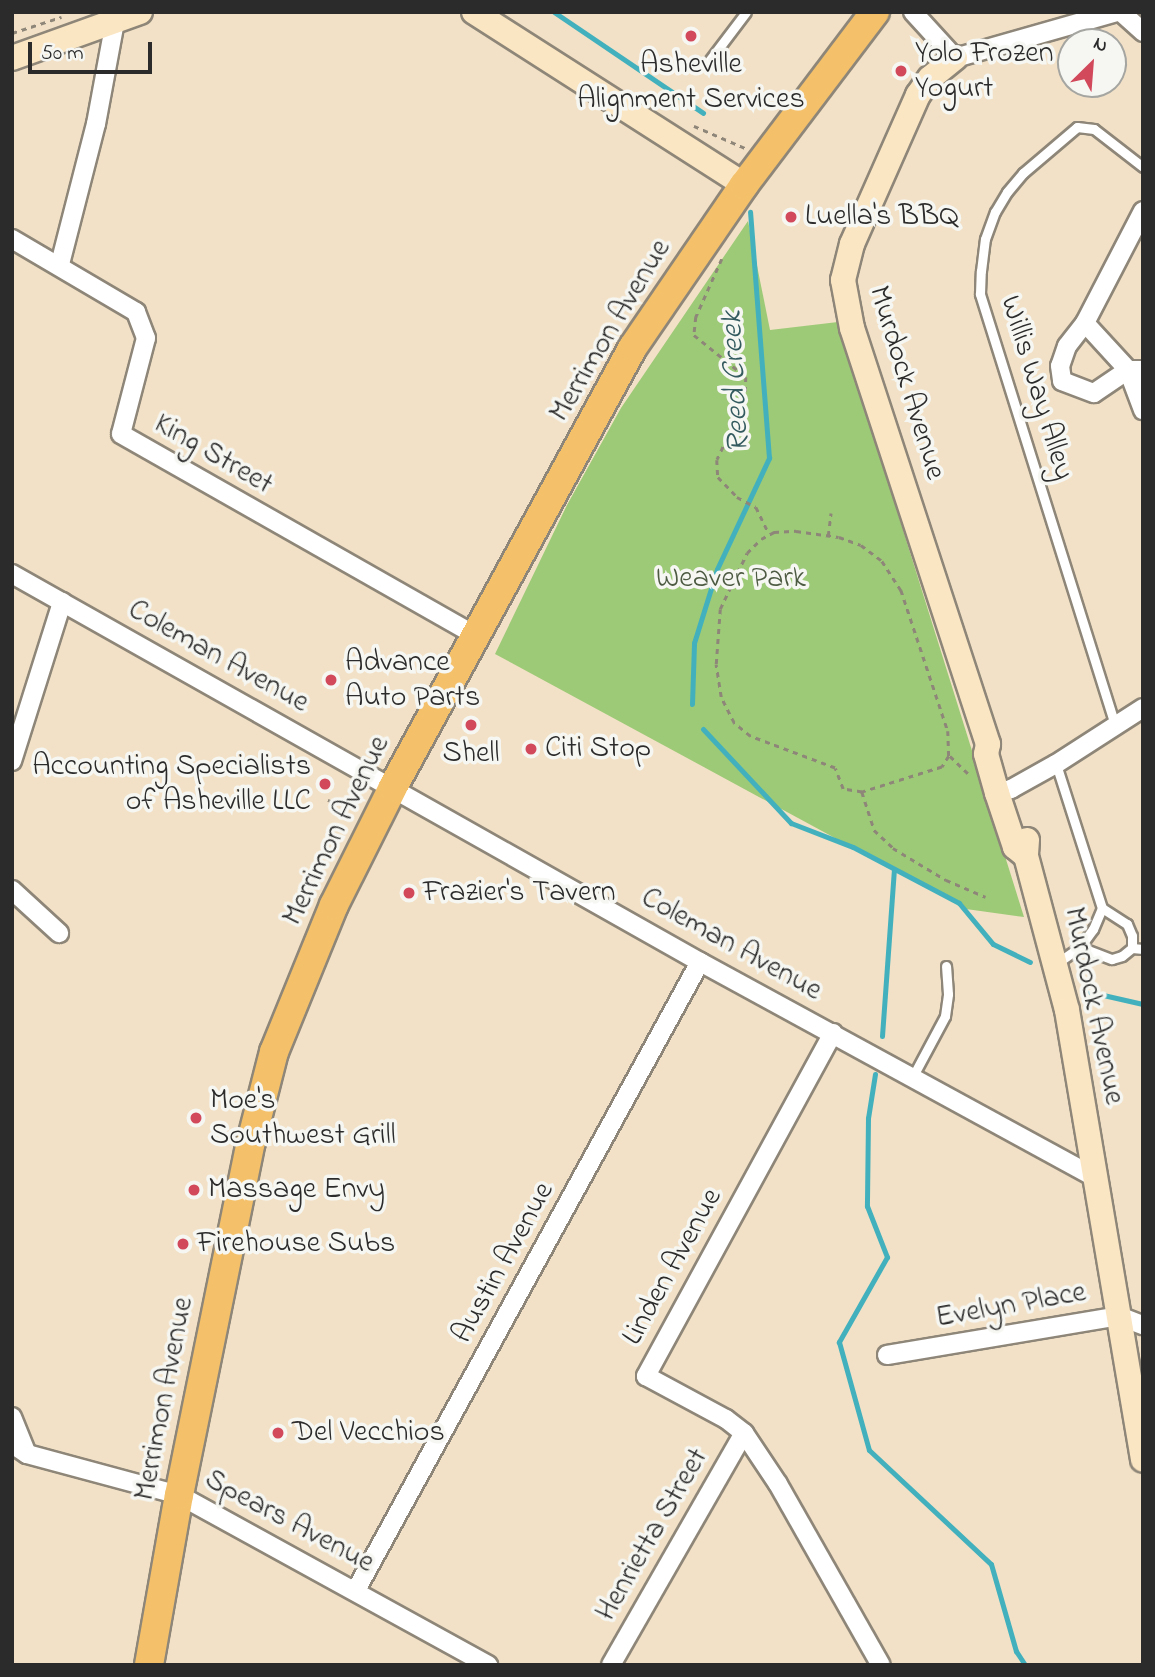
<!DOCTYPE html>
<html>
<head>
<meta charset="utf-8">
<style>
	body { margin:0 }
	#map { position:relative; width:1155px; height:1677px; overflow:hidden; background:#f2e1c6; font-family:"Indie Flower",sans-serif }
	div>[style] { position:absolute }
	.green>* { inset:0; background:#9dca77 }
	.stream>* { height:5px; margin:-2.5px; padding:0 2.5px; transform-origin:2.5px; border-radius:2.5px; background:#42b1bd }
	.path>* { height:2.5px; margin-top:-1.25px; transform-origin:0; background:repeating-linear-gradient(90deg,#8e8678 0 5px,transparent 0 10px) }
	.roads { filter:drop-shadow(2px 0 #8e8678) drop-shadow(-2px 0 #8e8678) drop-shadow(0 2px #8e8678) drop-shadow(0 -2px #8e8678) }
	.lane>* { height:9px; margin:-4.5px; padding:0 4.5px; transform-origin:4.5px; border-radius:4.5px; background:#fff }
	.street>* { height:18px; margin:-9px; padding:0 9px; transform-origin:9px; border-radius:9px; background:#fff }
	.secondary>* { height:24px; margin:-12px; padding:0 12px; transform-origin:12px; border-radius:12px; background:#fbe6c3 }
	.primary>* { height:28px; margin:-14px; padding:0 14px; transform-origin:14px; border-radius:14px; background:#f4c16a }
	.dots>* { width:19px; height:19px; translate:-50% -50%; box-sizing:border-box; border:4px solid #f6f6f2; border-radius:50% }
	span { translate:-50% -50%; white-space:nowrap; text-align:center; line-height:1.15; -webkit-text-stroke:7px #f6f6f2; paint-order:stroke }
	.poi-label { font-size:30px; color:#2b2b2b }
	.left { translate:0 -50%; text-align:left }
	.right { translate:-100% -50%; text-align:right }
	.street-label { font-size:30px; color:#2b2b2b }
	.park-label { font-size:30px; color:#4d5b42 }
	.water-label { font-size:32px; color:#335a5e; font-style:italic }
	.frame { position:absolute; inset:0; border:14px solid #2b2b2b; pointer-events:none }
	.north { position:absolute; left:1057px; top:28px; width:70px; height:70px; box-sizing:border-box; background:#f6f6f2; border:2px solid #a5a5a2; border-radius:50%; rotate:25deg; font-size:19px; font-weight:700; line-height:28px; text-align:center; color:#2b2b2b }
	.north::after { content:''; display:block; margin:auto; width:24px; height:32px; background:#d1495b; clip-path:polygon(50% 0,100% 100%,50% 72%,0 100%) }
	.scale { position:absolute; left:28px; top:42px; width:124px; height:32px; box-sizing:border-box; border:4px solid #2b2b2b; border-top:0; padding-left:9px; font-size:21px; line-height:24px; white-space:nowrap; color:#2b2b2b; -webkit-text-stroke:5px #f6f6f2; paint-order:stroke }
</style>
</head>
<body>
<div id="map">
	<div class="green">
		<div style="clip-path:polygon(748px 221px,770px 330px,838px 322px,1024px 917px,966px 909px,495px 654px,567px 505px,621px 408px)"></div>
	</div>
	<div class="stream">
		<div style="left:554px;top:12px;width:180px;rotate:34.1deg"></div>
		<div style="left:692px;top:704px;width:61px;rotate:-88.1deg"></div>
		<div style="left:694px;top:643px;width:77px;rotate:-72.7deg"></div>
		<div style="left:717px;top:569px;width:123px;rotate:-64.9deg"></div>
		<div style="left:769px;top:458px;width:247px;rotate:-94.4deg"></div>
		<div style="left:703px;top:729px;width:129px;rotate:46.9deg"></div>
		<div style="left:791px;top:823px;width:66px;rotate:21.2deg"></div>
		<div style="left:853px;top:847px;width:120px;rotate:27.8deg"></div>
		<div style="left:959px;top:903px;width:53px;rotate:50.3deg"></div>
		<div style="left:993px;top:944px;width:41px;rotate:25.9deg"></div>
		<div style="left:1090px;top:992px;width:54px;rotate:12.8deg"></div>
		<div style="left:882px;top:1036px;width:166px;rotate:-85.9deg"></div>
		<div style="left:875px;top:1074px;width:45px;rotate:99deg"></div>
		<div style="left:868px;top:1118px;width:88px;rotate:90.7deg"></div>
		<div style="left:867px;top:1206px;width:55px;rotate:68.6deg"></div>
		<div style="left:887px;top:1257px;width:98px;rotate:119.5deg"></div>
		<div style="left:839px;top:1342px;width:112px;rotate:74.5deg"></div>
		<div style="left:869px;top:1450px;width:167px;rotate:43.1deg"></div>
		<div style="left:991px;top:1564px;width:91px;rotate:74deg"></div>
		<div style="left:1016px;top:1651px;width:17px;rotate:57deg"></div>
	</div>
	<div class="path">
		<div style="left:12px;top:33px;width:52px;rotate:-18.1deg"></div>
		<div style="left:694px;top:126px;width:56px;rotate:23.3deg"></div>
		<div style="left:722px;top:259px;width:64px;rotate:114.1deg"></div>
		<div style="left:696px;top:317px;width:18px;rotate:96deg"></div>
		<div style="left:694px;top:335px;width:67px;rotate:38.9deg"></div>
		<div style="left:746px;top:377px;width:25px;rotate:92deg"></div>
		<div style="left:745px;top:402px;width:64px;rotate:115.8deg"></div>
		<div style="left:717px;top:460px;width:17px;rotate:87deg"></div>
		<div style="left:718px;top:477px;width:28px;rotate:46deg"></div>
		<div style="left:737px;top:497px;width:21px;rotate:28deg"></div>
		<div style="left:756px;top:507px;width:30px;rotate:64deg"></div>
		<div style="left:796px;top:531px;width:43px;rotate:7.9deg"></div>
		<div style="left:839px;top:537px;width:23px;rotate:20deg"></div>
		<div style="left:861px;top:545px;width:26px;rotate:37deg"></div>
		<div style="left:882px;top:561px;width:35px;rotate:57deg"></div>
		<div style="left:901px;top:590px;width:149px;rotate:71.6deg"></div>
		<div style="left:948px;top:731px;width:25px;rotate:88deg"></div>
		<div style="left:949px;top:756px;width:13px;rotate:122deg"></div>
		<div style="left:942px;top:767px;width:84px;rotate:162.6deg"></div>
		<div style="left:862px;top:792px;width:19px;rotate:-171deg"></div>
		<div style="left:843px;top:789px;width:22px;rotate:-111deg"></div>
		<div style="left:835px;top:768px;width:91px;rotate:-159.4deg"></div>
		<div style="left:750px;top:736px;width:21px;rotate:-141deg"></div>
		<div style="left:734px;top:723px;width:29px;rotate:-117deg"></div>
		<div style="left:721px;top:697px;width:33px;rotate:-99deg"></div>
		<div style="left:716px;top:664px;width:55px;rotate:-85.8deg"></div>
		<div style="left:720px;top:609px;width:62px;rotate:-64.3deg"></div>
		<div style="left:747px;top:553px;width:20px;rotate:-45deg"></div>
		<div style="left:761px;top:539px;width:15px;rotate:-28deg"></div>
		<div style="left:774px;top:532px;width:22px;rotate:-3deg"></div>
		<div style="left:828px;top:536px;width:23px;rotate:-83deg"></div>
		<div style="left:950px;top:756px;width:28px;rotate:44deg"></div>
		<div style="left:862px;top:792px;width:40px;rotate:72deg"></div>
		<div style="left:874px;top:830px;width:26px;rotate:43deg"></div>
		<div style="left:893px;top:848px;width:62px;rotate:31.1deg"></div>
		<div style="left:946px;top:880px;width:43px;rotate:23deg"></div>
		<div style="left:328px;top:800px;width:5px;rotate:22deg"></div>
	</div>
	<div class="roads">
		<div class="lane">
			<div style="left:709px;top:61px;width:61px;rotate:-52.9deg"></div>
			<div style="left:1115px;top:725px;width:452px;rotate:-107.4deg"></div>
			<div style="left:980px;top:294px;width:23px;rotate:-88deg"></div>
			<div style="left:981px;top:271px;width:32px;rotate:-83deg"></div>
			<div style="left:985px;top:239px;width:29px;rotate:-70deg"></div>
			<div style="left:995px;top:212px;width:23px;rotate:-59deg"></div>
			<div style="left:1007px;top:192px;width:25px;rotate:-50deg"></div>
			<div style="left:1023px;top:173px;width:71px;rotate:-40.4deg"></div>
			<div style="left:1077px;top:127px;width:17px;rotate:7deg"></div>
			<div style="left:1094px;top:129px;width:62px;rotate:37.8deg"></div>
			<div style="left:1056px;top:764px;width:151px;rotate:72.3deg"></div>
			<div style="left:1102px;top:908px;width:23px;rotate:113deg"></div>
			<div style="left:1093px;top:929px;width:22px;rotate:126deg"></div>
			<div style="left:1080px;top:947px;width:28px;rotate:145deg"></div>
			<div style="left:1102px;top:908px;width:30px;rotate:33deg"></div>
			<div style="left:1127px;top:924px;width:13px;rotate:67deg"></div>
			<div style="left:1132px;top:936px;width:12px;rotate:90deg"></div>
			<div style="left:1080px;top:947px;width:34px;rotate:21deg"></div>
			<div style="left:1112px;top:959px;width:10px;rotate:-17deg"></div>
			<div style="left:1122px;top:956px;width:13px;rotate:-39deg"></div>
			<div style="left:1132px;top:948px;width:11px;rotate:5deg"></div>
			<div style="left:913px;top:1076px;width:68px;rotate:-61.9deg"></div>
			<div style="left:945px;top:1016px;width:22px;rotate:-82deg"></div>
			<div style="left:948px;top:994px;width:28px;rotate:-94deg"></div>
		</div>
		<div class="street">
			<div style="left:913px;top:12px;width:62px;rotate:47.6deg"></div>
			<div style="left:955px;top:58px;width:168px;rotate:-15.9deg"></div>
			<div style="left:1121px;top:12px;width:30px;rotate:42deg"></div>
			<div style="left:1143px;top:211px;width:126px;rotate:117.4deg"></div>
			<div style="left:1085px;top:323px;width:64px;rotate:47.5deg"></div>
			<div style="left:1128px;top:370px;width:43px;rotate:69.4deg"></div>
			<div style="left:12px;top:239px;width:144px;rotate:30.5deg"></div>
			<div style="left:136px;top:312px;width:28px;rotate:69deg"></div>
			<div style="left:146px;top:338px;width:99px;rotate:104.6deg"></div>
			<div style="left:121px;top:434px;width:409px;rotate:29.6deg"></div>
			<div style="left:60px;top:264px;width:145px;rotate:-75.6deg"></div>
			<div style="left:96px;top:124px;width:105px;rotate:-79.5deg"></div>
			<div style="left:1085px;top:323px;width:29px;rotate:128deg"></div>
			<div style="left:1067px;top:346px;width:21px;rotate:109deg"></div>
			<div style="left:1060px;top:366px;width:15px;rotate:82deg"></div>
			<div style="left:1062px;top:381px;width:34px;rotate:21deg"></div>
			<div style="left:1094px;top:393px;width:41px;rotate:-34.1deg"></div>
			<div style="left:1128px;top:370px;width:15px"></div>
			<div style="left:12px;top:574px;width:790px;rotate:29.42deg"></div>
			<div style="left:700px;top:962px;width:449px;rotate:28.6deg"></div>
			<div style="left:12px;top:761px;width:167px;rotate:-72.5deg"></div>
			<div style="left:997px;top:793px;width:15px;rotate:-16deg"></div>
			<div style="left:1011px;top:789px;width:51px;rotate:-29.1deg"></div>
			<div style="left:1056px;top:764px;width:103px;rotate:-32.8deg"></div>
			<div style="left:12px;top:890px;width:64px;rotate:42.5deg"></div>
			<div style="left:833px;top:1033px;width:391px;rotate:118.6deg"></div>
			<div style="left:646px;top:1376px;width:91px;rotate:28.3deg"></div>
			<div style="left:726px;top:1419px;width:23px;rotate:38deg"></div>
			<div style="left:744px;top:1433px;width:61px;rotate:56.3deg"></div>
			<div style="left:778px;top:1484px;width:208px;rotate:60.4deg"></div>
			<div style="left:887px;top:1355px;width:235px;rotate:-9.5deg"></div>
			<div style="left:1119px;top:1316px;width:26px;rotate:21deg"></div>
			<div style="left:12px;top:1417px;width:40px;rotate:68deg"></div>
			<div style="left:12px;top:1444px;width:18px;rotate:34deg"></div>
			<div style="left:27px;top:1454px;width:157px;rotate:15.1deg"></div>
			<div style="left:179px;top:1495px;width:353px;rotate:28.8deg"></div>
			<div style="left:356px;top:1590px;width:716px;rotate:-61.29deg"></div>
			<div style="left:611px;top:1665px;width:267px;rotate:-60.2deg"></div>
		</div>
		<div class="secondary">
			<div style="left:474px;top:12px;width:321px;rotate:32.6deg"></div>
			<div style="left:12px;top:58px;width:136px;rotate:-19.8deg"></div>
			<div style="left:955px;top:58px;width:32px;rotate:141deg"></div>
			<div style="left:930px;top:78px;width:21px;rotate:125deg"></div>
			<div style="left:918px;top:95px;width:163px;rotate:113.9deg"></div>
			<div style="left:852px;top:244px;width:37px;rotate:104deg"></div>
			<div style="left:843px;top:280px;width:49px;rotate:79.4deg"></div>
			<div style="left:852px;top:328px;width:438px;rotate:71.9deg"></div>
			<div style="left:988px;top:744px;width:10px;rotate:101deg"></div>
			<div style="left:986px;top:754px;width:41px;rotate:74.2deg"></div>
			<div style="left:997px;top:793px;width:57px;rotate:71.6deg"></div>
			<div style="left:1015px;top:847px;width:14px;rotate:39deg"></div>
			<div style="left:1027px;top:840px;width:16px;rotate:94deg"></div>
			<div style="left:1026px;top:856px;width:159px;rotate:75.1deg"></div>
			<div style="left:1067px;top:1010px;width:456px;rotate:80.4deg"></div>
		</div>
		<div class="primary">
			<div style="left:149px;top:1665px;width:173px;rotate:-80deg"></div>
			<div style="left:179px;top:1495px;width:360px;rotate:-78.5deg"></div>
			<div style="left:251px;top:1142px;width:93px;rotate:-75.7deg"></div>
			<div style="left:274px;top:1052px;width:159px;rotate:-67.8deg"></div>
			<div style="left:334px;top:905px;width:132px;rotate:-63.4deg"></div>
			<div style="left:393px;top:787px;width:501px;rotate:-61.39deg"></div>
			<div style="left:633px;top:347px;width:196px;rotate:-55.6deg"></div>
			<div style="left:744px;top:185px;width:217px;rotate:-52.9deg"></div>
		</div>
	</div>
	<div class="dots">
		<div style="left:691px;top:36px;background:#d1495b"></div>
		<div style="left:901px;top:71px;background:#d1495b"></div>
		<div style="left:791px;top:217px;background:#d1495b"></div>
		<div style="left:331px;top:680px;background:#d1495b"></div>
		<div style="left:471px;top:725px;background:#d1495b"></div>
		<div style="left:531px;top:749px;background:#d1495b"></div>
		<div style="left:325px;top:784px;background:#d1495b"></div>
		<div style="left:409px;top:893px;background:#d1495b"></div>
		<div style="left:196px;top:1118px;background:#d1495b"></div>
		<div style="left:194px;top:1190px;background:#d1495b"></div>
		<div style="left:183px;top:1244px;background:#d1495b"></div>
		<div style="left:278px;top:1433px;background:#d1495b"></div>
	</div>
	<div class="poi-label">
		<span class="left" style="left:915px;top:71px">Yolo Frozen<br>Yogurt</span>
		<span style="left:691px;top:82px">Asheville<br>Alignment Services</span>
		<span class="left" style="left:805px;top:217px">Luella's BBQ</span>
		<span class="left" style="left:345px;top:680px">Advance<br>Auto Parts</span>
		<span class="left" style="left:545px;top:749px">Citi Stop</span>
		<span style="left:471px;top:754px">Shell</span>
		<span class="right" style="left:311px;top:784px">Accounting Specialists<br>of Asheville LLC</span>
		<span class="left" style="left:423px;top:893px">Frazier's Tavern</span>
		<span class="left" style="left:210px;top:1118px">Moe's<br>Southwest Grill</span>
		<span class="left" style="left:208px;top:1190px">Massage Envy</span>
		<span class="left" style="left:197px;top:1244px">Firehouse Subs</span>
		<span class="left" style="left:292px;top:1433px">Del Vecchios</span>
	</div>
	<div class="street-label">
		<span style="left:611px;top:331px;rotate:-59deg">Merrimon Avenue</span>
		<span style="left:906px;top:383px;rotate:73deg">Murdock Avenue</span>
		<span style="left:1036px;top:388px;rotate:73deg">Willis Way Alley</span>
		<span style="left:213px;top:455px;rotate:30deg">King Street</span>
		<span style="left:218px;top:657px;rotate:29deg">Coleman Avenue</span>
		<span style="left:337px;top:831px;rotate:-64deg">Merrimon Avenue</span>
		<span style="left:731px;top:945px;rotate:29deg">Coleman Avenue</span>
		<span style="left:1093px;top:1006px;rotate:78deg">Murdock Avenue</span>
		<span style="left:504px;top:1263px;rotate:-61deg">Austin Avenue</span>
		<span style="left:673px;top:1267px;rotate:-61deg">Linden Avenue</span>
		<span style="left:1011px;top:1306px;rotate:-10deg">Evelyn Place</span>
		<span style="left:165px;top:1399px;rotate:-79deg">Merrimon Avenue</span>
		<span style="left:289px;top:1522px;rotate:28deg">Spears Avenue</span>
		<span style="left:653px;top:1535px;rotate:-60deg">Henrietta Street</span>
	</div>
	<div class="park-label">
		<span style="left:731px;top:579px">Weaver Park</span>
	</div>
	<div class="water-label">
		<span style="left:737px;top:382px;rotate:-93deg">Reed Creek</span>
	</div>
	<div class="frame"></div>
	<div class="north">N</div>
	<div class="scale">50 m</div>
</div>
</body>
</html>
